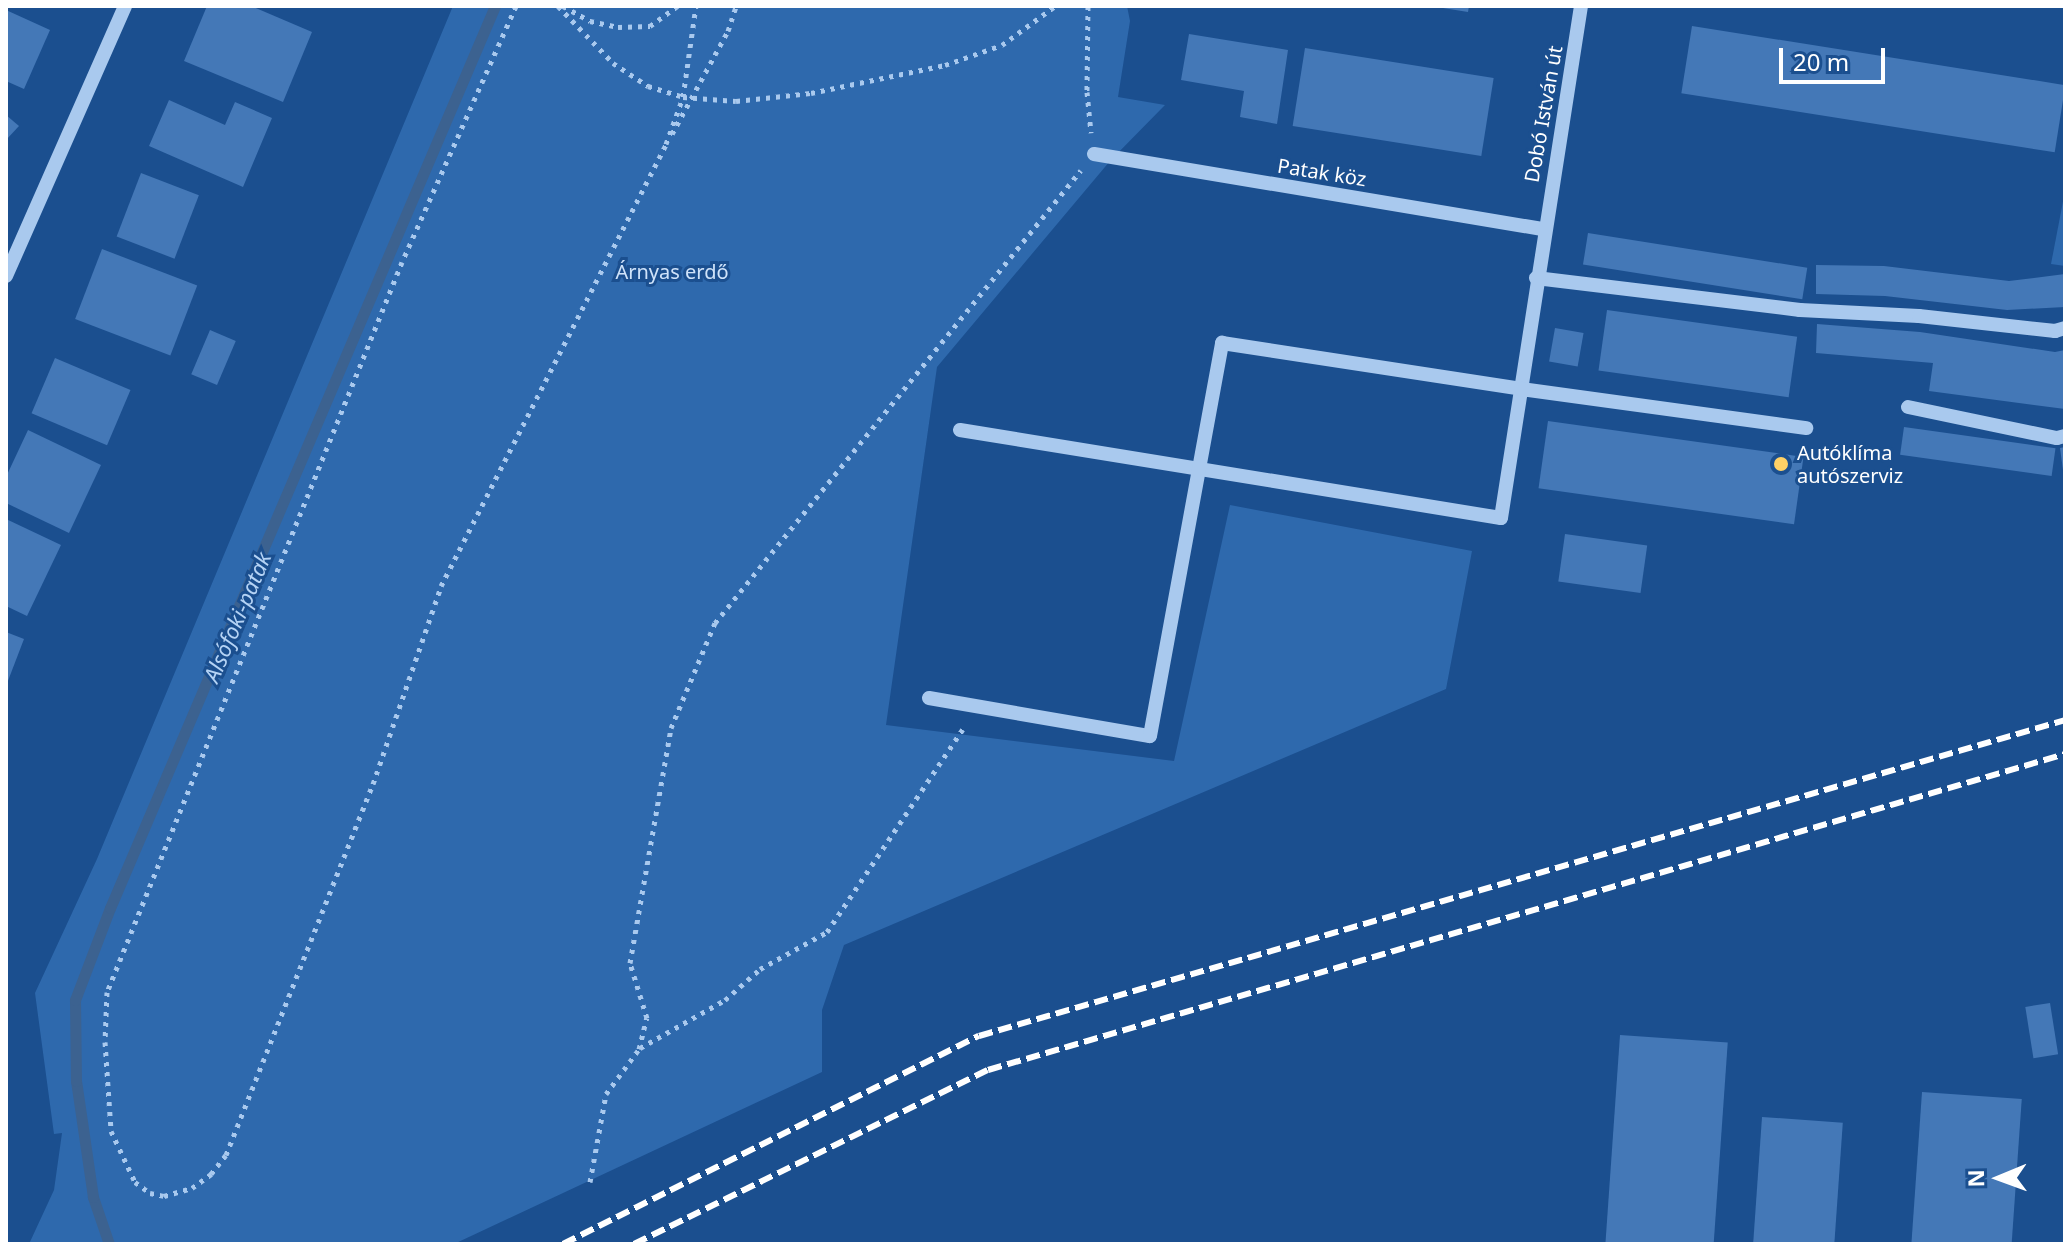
<!DOCTYPE html>
<html>
<head>
<meta charset="utf-8">
<style>
	body { margin:0 }
	#map { position:relative; width:2071px; height:1250px; overflow:hidden; background:#1b4f8f; font-family:"Noto Sans",sans-serif }
	div>[style] { position:absolute }
	.green>* { inset:0; background:#2e69ad }
	.stream>* { height:11px; margin:-5.5px; padding:0 5.5px; transform-origin:5.5px; border-radius:5.5px; background:#3c6290 }
	.building>* { inset:0; background:#4478b7; transform-origin:0 0 }
	.path>* { height:5px; margin-top:-2.5px; transform-origin:0; background:repeating-linear-gradient(90deg,#a9c9ee 0 4px,transparent 0 10px) }
	.minor>* { height:14px; margin:-7px; padding:0 7px; transform-origin:7px; border-radius:7px; background:#a9c9ee }
	.rail>* { height:6px; margin-top:-3px; transform-origin:0; background:repeating-linear-gradient(90deg,#fff 0 14px,transparent 0 20px) }
	.dots>* { width:22px; height:22px; translate:-50% -50%; box-sizing:border-box; border:4px solid #1b4f8f; border-radius:50% }
	span { translate:-50% -50%; white-space:nowrap; text-align:center; line-height:1.15; -webkit-text-stroke:6px #1b4f8f; paint-order:stroke }
	.street-label { font-size:20px; color:#fff }
	.park-label { font-size:20px; color:#cfe3fa }
	.poi-label { font-size:20px; color:#fff }
	.left { translate:0 -50%; text-align:left }
	.water-label { font-size:22px; color:#b5d3f5; font-style:italic }
	.frame { position:absolute; inset:0; border:8px solid #fff; pointer-events:none }
	.north { position:absolute; left:1959px; top:1138px; width:80px; height:80px; -webkit-text-stroke:6px #1b4f8f; paint-order:stroke; rotate:269deg; font-size:22px; font-weight:700; line-height:32px; text-align:center; color:#fff }
	.north::after { content:''; display:block; margin:auto; width:28px; height:36px; background:#fff; clip-path:polygon(50% 0,100% 100%,50% 72%,0 100%) }
	.scale { position:absolute; left:1779px; top:48px; width:106px; height:36px; box-sizing:border-box; border:4px solid #fff; border-top:0; padding-left:10px; font-size:24px; line-height:28px; white-space:nowrap; color:#fff; -webkit-text-stroke:6px #1b4f8f; paint-order:stroke }
</style>
</head>
<body>
<div id="map">
	<div class="green">
		<div style="clip-path:polygon(453px 6px,1127px 6px,1130px 21px,1118px 97px,1165px 105px,1110px 161px,937px 367px,886px 725px,1174px 761px,1230px 505px,1472px 551px,1446px 689px,844px 945px,822px 1010px,822px 1072px,454px 1244px,29px 1244px,54px 1190px,62px 1133px,54px 1134px,35px 993px,97px 859px)"></div>
		<div style="clip-path:polygon(2065px 191px,2065px 266px,2051px 264px)"></div>
	</div>
	<div class="stream">
		<div style="left:109px;top:1244px;width:50px;rotate:-108.8deg"></div>
		<div style="left:93px;top:1197px;width:117px;rotate:-98.3deg"></div>
		<div style="left:76px;top:1081px;width:81px;rotate:-90.7deg"></div>
		<div style="left:75px;top:1000px;width:98px;rotate:-69.2deg"></div>
		<div style="left:110px;top:908px;width:981px;rotate:-66.89deg"></div>
	</div>
	<div class="building">
		<div style="clip-path:polygon(207px 6px,251px 6px,312px 32px,283px 102px,184px 61px)"></div>
		<div style="clip-path:polygon(1443px 6px,1469px 6px,1468px 12px,1443px 8px)"></div>
		<div style="clip-path:polygon(6px 10px,50px 30px,24px 89px,6px 81px)"></div>
		<div style="left:1692px;top:26px;width:378px;height:68px;rotate:9deg"></div>
		<div style="clip-path:polygon(1189px 34px,1288px 50px,1277px 124px,1240px 117px,1244px 91px,1181px 80px)"></div>
		<div style="left:1305px;top:48px;width:191px;height:79px;rotate:9deg"></div>
		<div style="clip-path:polygon(169px 100px,225px 125px,235px 102px,272px 118px,243px 187px,149px 146px)"></div>
		<div style="clip-path:polygon(6px 115px,19px 126px,6px 140px)"></div>
		<div style="left:141px;top:173px;width:62px;height:68px;rotate:21deg"></div>
		<div style="left:1588px;top:233px;width:222px;height:32px;rotate:9deg"></div>
		<div style="left:102px;top:249px;width:102px;height:75px;rotate:21deg"></div>
		<div style="clip-path:polygon(1816px 265px,1884px 266px,2009px 281px,2065px 274px,2065px 307px,2007px 310px,1885px 296px,1816px 294px)"></div>
		<div style="left:1607px;top:310px;width:192px;height:61px;rotate:8deg"></div>
		<div style="clip-path:polygon(1817px 324px,1920px 332px,2055px 352px,2065px 350px,2065px 409px,1929px 391px,1933px 363px,1816px 353px)"></div>
		<div style="left:1555px;top:328px;width:29px;height:34px;rotate:10deg"></div>
		<div style="left:210px;top:330px;width:28px;height:48px;rotate:23deg"></div>
		<div style="left:55px;top:358px;width:82px;height:60px;rotate:23deg"></div>
		<div style="left:1548px;top:421px;width:258px;height:68px;rotate:8deg"></div>
		<div style="left:1904px;top:427px;width:153px;height:28px;rotate:8deg"></div>
		<div style="clip-path:polygon(28px 430px,101px 465px,69px 533px,6px 503px,6px 477px)"></div>
		<div style="clip-path:polygon(2065px 447px,2065px 469px,2063px 470px,2060px 448px)"></div>
		<div style="clip-path:polygon(6px 519px,61px 545px,27px 616px,6px 606px)"></div>
		<div style="left:1565px;top:534px;width:83px;height:48px;rotate:8deg"></div>
		<div style="clip-path:polygon(6px 632px,24px 639px,6px 686px)"></div>
		<div style="left:2050px;top:1003px;width:52px;height:25px;rotate:81deg"></div>
		<div style="left:1620px;top:1035px;width:108px;height:210px;rotate:4deg"></div>
		<div style="left:1922px;top:1092px;width:100px;height:152px;rotate:4deg"></div>
		<div style="left:1762px;top:1117px;width:81px;height:127px;rotate:4deg"></div>
	</div>
	<div class="path">
		<div style="left:516px;top:6px;width:280px;rotate:114deg"></div>
		<div style="left:402px;top:262px;width:787px;rotate:112deg"></div>
		<div style="left:107px;top:992px;width:50px;rotate:92.3deg"></div>
		<div style="left:105px;top:1042px;width:89px;rotate:86.1deg"></div>
		<div style="left:111px;top:1131px;width:56px;rotate:64.8deg"></div>
		<div style="left:135px;top:1182px;width:19px;rotate:36deg"></div>
		<div style="left:150px;top:1193px;width:14px;rotate:12deg"></div>
		<div style="left:164px;top:1196px;width:29px;rotate:-16deg"></div>
		<div style="left:192px;top:1188px;width:24px;rotate:-36deg"></div>
		<div style="left:211px;top:1174px;width:24px;rotate:-52deg"></div>
		<div style="left:226px;top:1155px;width:399px;rotate:-68.4deg"></div>
		<div style="left:373px;top:784px;width:209px;rotate:-71deg"></div>
		<div style="left:441px;top:586px;width:496px;rotate:-63deg"></div>
		<div style="left:666px;top:144px;width:50px;rotate:-70.1deg"></div>
		<div style="left:683px;top:97px;width:92px;rotate:-81.9deg"></div>
		<div style="left:558px;top:6px;width:79px;rotate:46deg"></div>
		<div style="left:613px;top:63px;width:42px;rotate:33.3deg"></div>
		<div style="left:648px;top:86px;width:37px;rotate:17deg"></div>
		<div style="left:683px;top:97px;width:53px;rotate:4.3deg"></div>
		<div style="left:736px;top:101px;width:75px;rotate:-6.1deg"></div>
		<div style="left:811px;top:93px;width:137px;rotate:-11.8deg"></div>
		<div style="left:945px;top:65px;width:60px;rotate:-19.3deg"></div>
		<div style="left:1002px;top:45px;width:66px;rotate:-36.3deg"></div>
		<div style="left:563px;top:6px;width:31px;rotate:29deg"></div>
		<div style="left:590px;top:21px;width:29px;rotate:12deg"></div>
		<div style="left:618px;top:27px;width:32px;rotate:-2deg"></div>
		<div style="left:650px;top:26px;width:34px;rotate:-36deg"></div>
		<div style="left:1088px;top:6px;width:86px;rotate:90.7deg"></div>
		<div style="left:1087px;top:92px;width:41px;rotate:84.4deg"></div>
		<div style="left:672px;top:134px;width:117px;rotate:-61.5deg"></div>
		<div style="left:728px;top:31px;width:26px;rotate:-72deg"></div>
		<div style="left:640px;top:1048px;width:98px;rotate:-29.5deg"></div>
		<div style="left:725px;top:1000px;width:47px;rotate:-41.5deg"></div>
		<div style="left:760px;top:969px;width:77px;rotate:-28.9deg"></div>
		<div style="left:827px;top:932px;width:244px;rotate:-56.2deg"></div>
		<div style="left:590px;top:1182px;width:89px;rotate:-79.7deg"></div>
		<div style="left:606px;top:1094px;width:56px;rotate:-53.7deg"></div>
		<div style="left:639px;top:1049px;width:32px;rotate:-76deg"></div>
		<div style="left:647px;top:1018px;width:58px;rotate:-107.2deg"></div>
		<div style="left:630px;top:963px;width:239px;rotate:-80.1deg"></div>
		<div style="left:671px;top:728px;width:114px;rotate:-67.3deg"></div>
		<div style="left:715px;top:623px;width:582px;rotate:-51.06deg"></div>
	</div>
	<div class="minor">
		<div style="left:1094px;top:154px;width:456px;rotate:9.5deg"></div>
		<div style="left:6px;top:276px;width:295px;rotate:-66.2deg"></div>
		<div style="left:1536px;top:278px;width:266px;rotate:6.9deg"></div>
		<div style="left:1800px;top:310px;width:119px;rotate:2.9deg"></div>
		<div style="left:1919px;top:316px;width:137px;rotate:6.3deg"></div>
		<div style="left:2055px;top:331px;width:10px;rotate:-17deg"></div>
		<div style="left:1908px;top:407px;width:152px;rotate:11.8deg"></div>
		<div style="left:2057px;top:438px;width:8px;rotate:-14deg"></div>
		<div style="left:960px;top:430px;width:548px;rotate:9.24deg"></div>
		<div style="left:1501px;top:518px;width:518px;rotate:-81.12deg"></div>
		<div style="left:929px;top:698px;width:224px;rotate:9.8deg"></div>
		<div style="left:1150px;top:736px;width:400px;rotate:-79.6deg"></div>
		<div style="left:1222px;top:343px;width:303px;rotate:8.7deg"></div>
		<div style="left:1521px;top:389px;width:288px;rotate:7.8deg"></div>
	</div>
	<div class="rail">
		<div style="left:563px;top:1244px;width:465px;rotate:-26.6deg"></div>
		<div style="left:979px;top:1036px;width:1131px;rotate:-16.22deg"></div>
		<div style="left:634px;top:1244px;width:394px;rotate:-26.2deg"></div>
		<div style="left:988px;top:1070px;width:1122px;rotate:-16.35deg"></div>
	</div>
	<div class="dots">
		<div style="left:1781px;top:464px;background:#ffd166"></div>
	</div>
	<div class="street-label">
		<span style="left:1543px;top:114px;rotate:-80deg">Dobó István út</span>
		<span style="left:1322px;top:172px;rotate:9deg">Patak köz</span>
	</div>
	<div class="park-label">
		<span style="left:672px;top:271px">Árnyas erdő</span>
	</div>
	<div class="poi-label">
		<span class="left" style="left:1797px;top:464px">Autóklíma<br>autószerviz</span>
	</div>
	<div class="water-label">
		<span style="left:237px;top:617px;rotate:-67deg">Alsófoki-patak</span>
	</div>
	<div class="frame"></div>
	<div class="north">N</div>
	<div class="scale">20 m</div>
</div>
</body>
</html>
